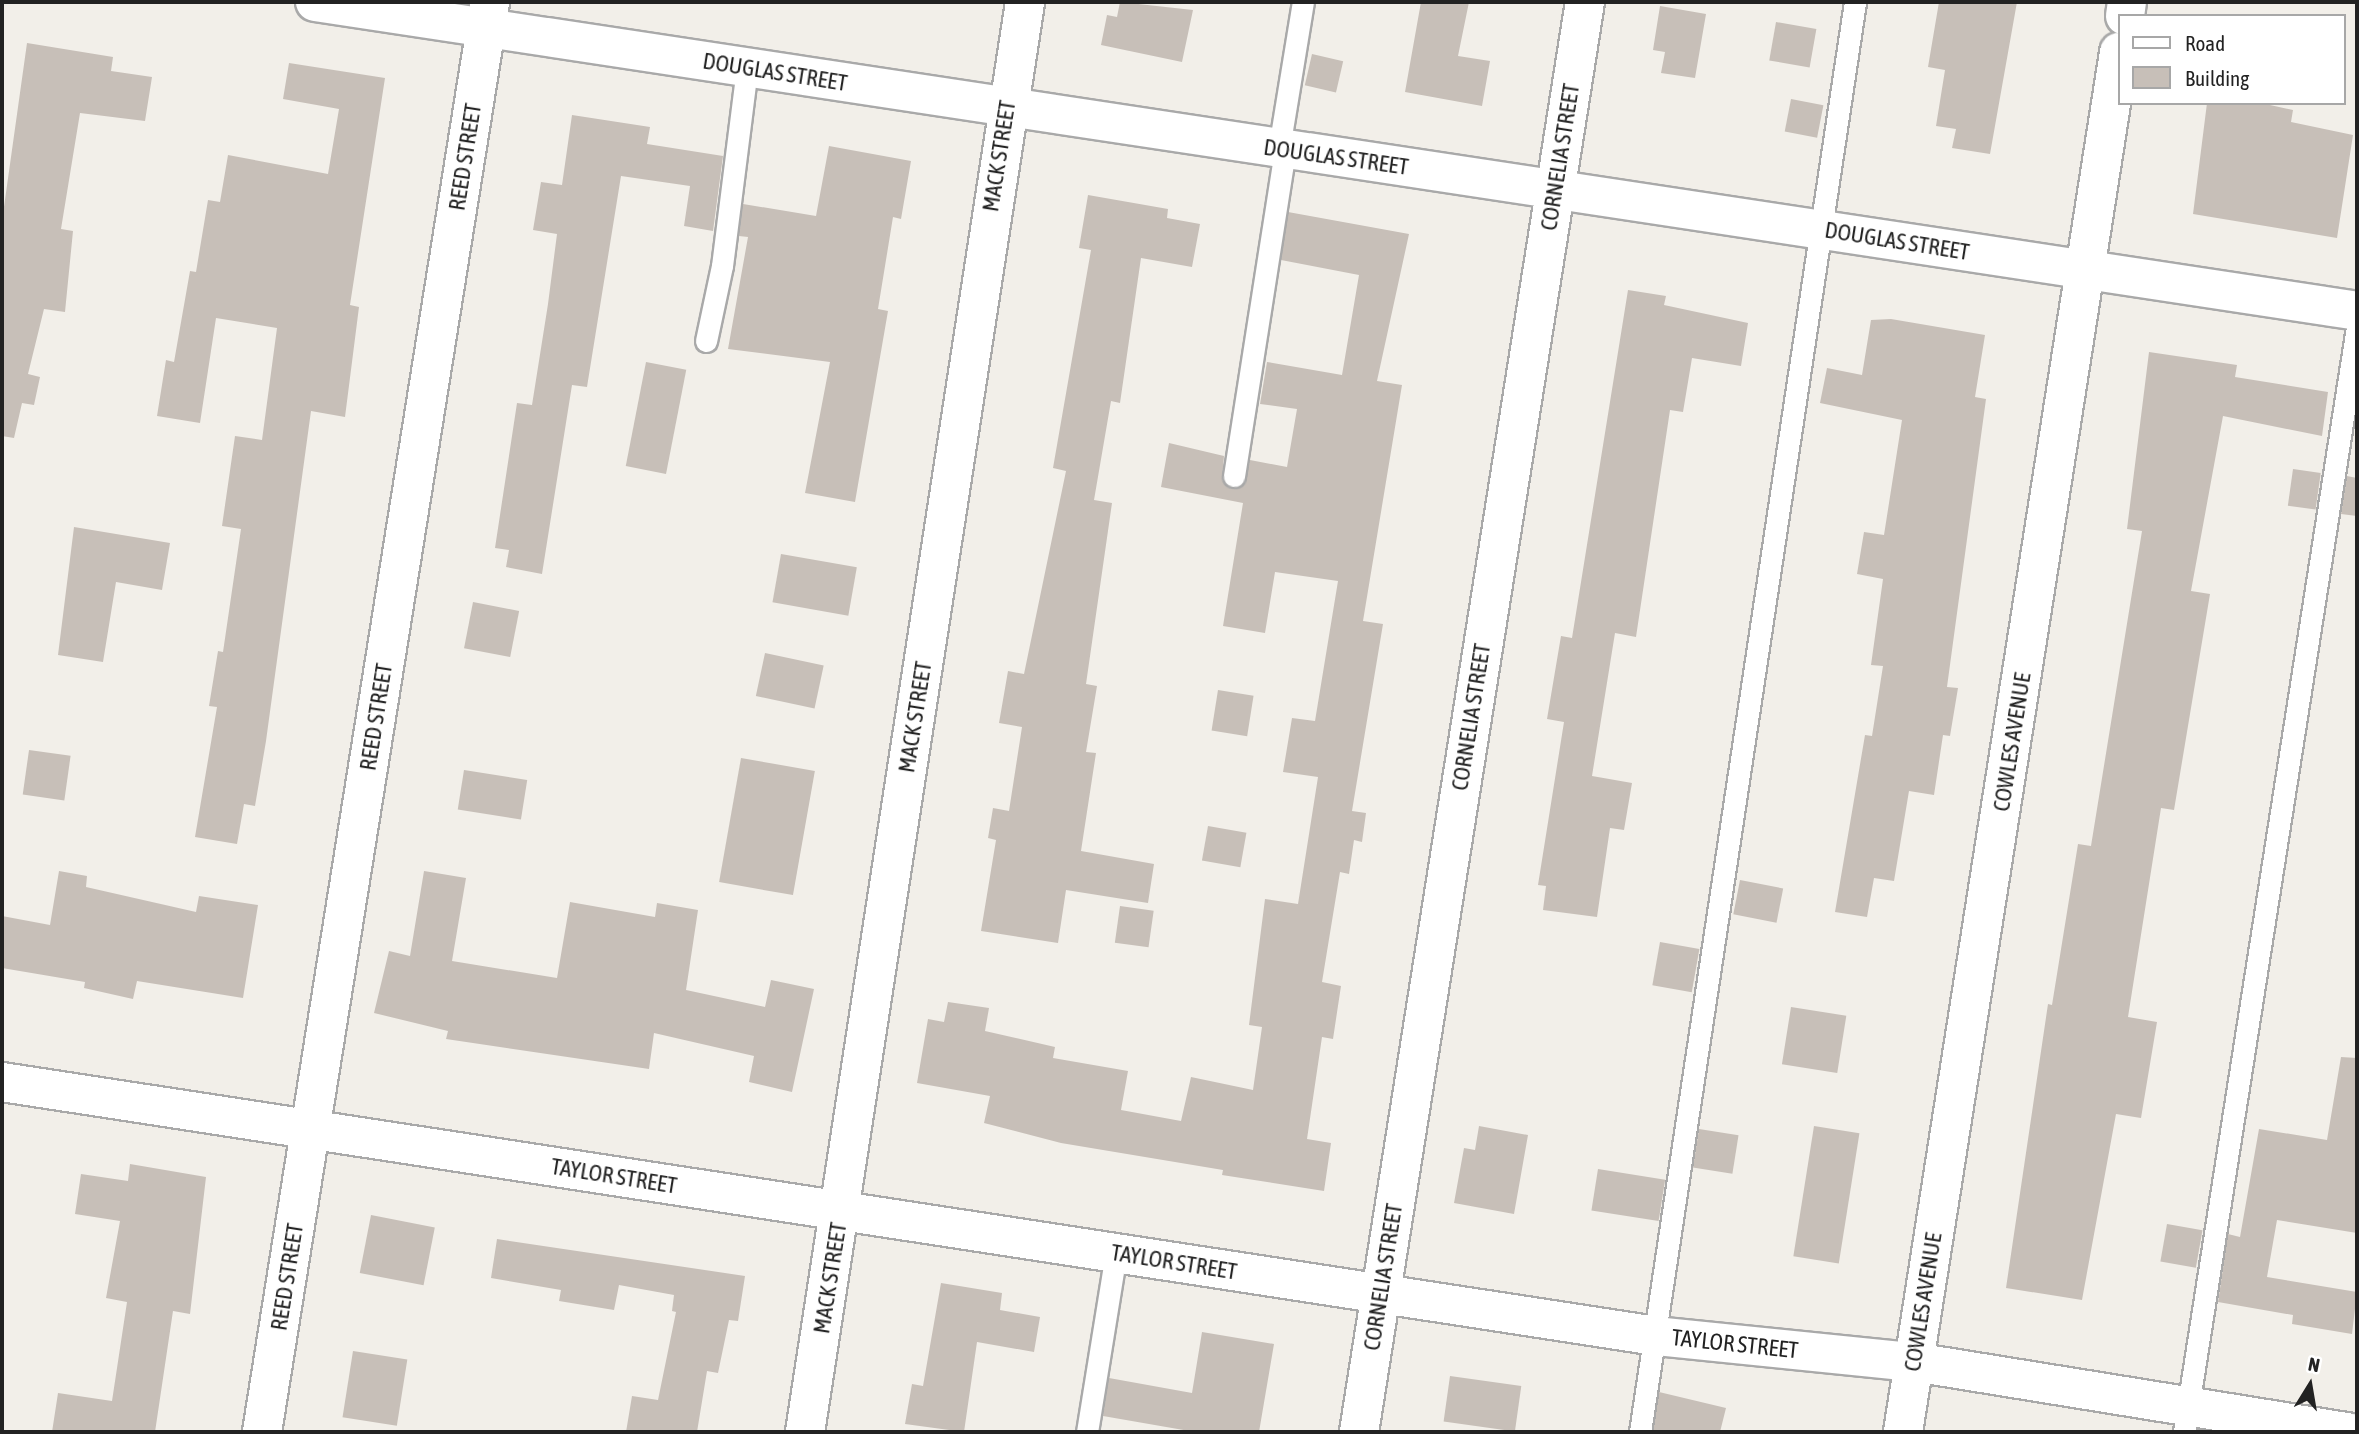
<!DOCTYPE html>
<html>
<head>
<meta charset="utf-8">
<style>
	body { margin:0 }
	#map { position:relative; width:2359px; height:1434px; overflow:hidden; background:#f2efe9; font-family:"Asap Condensed",sans-serif }
	div>[style] { position:absolute }
	.building>* { inset:0; background:#c7bfb8; transform-origin:0 0 }
	.roads { filter:drop-shadow(2px 0 #a9a9a9) drop-shadow(-2px 0 #a9a9a9) drop-shadow(0 2px #a9a9a9) drop-shadow(0 -2px #a9a9a9) }
	.service>* { height:21px; margin:-10.5px; padding:0 10.5px; transform-origin:10.5px; border-radius:10.5px; background:#fff }
	.minor>* { height:38px; margin:-19px; padding:0 19px; transform-origin:19px; border-radius:19px; background:#fff }
	.tertiary>* { height:38px; margin:-19px; padding:0 19px; transform-origin:19px; border-radius:19px; background:#fff }
	span { translate:-50% -50%; white-space:nowrap; text-align:center; line-height:1.15; -webkit-text-stroke:6px #fff; paint-order:stroke }
	.street-label { font-size:23px; color:#222 }
	.frame { position:absolute; inset:0; border:4px solid #222; pointer-events:none }
	.legend { position:absolute; left:2118px; top:14px; width:228px; height:91px; box-sizing:border-box; background:#fff; border:2px solid #a7a7a7; margin:0; padding:9px 12px; list-style:none; font-size:21px; color:#222 }
	.legend li { display:flex; align-items:center; gap:14px; height:35px }
	.legend b { width:35px; border:2px solid #a7a7a7 }
	.north { position:absolute; left:2275px; top:1350px; width:70px; height:70px; -webkit-text-stroke:5px #fff; paint-order:stroke; rotate:11deg; font-size:19px; font-weight:700; line-height:28px; text-align:center; color:#222 }
	.north::after { content:''; display:block; margin:auto; width:24px; height:32px; background:#222; clip-path:polygon(50% 0,100% 100%,50% 72%,0 100%) }
</style>
</head>
<body>
<div id="map">
	<div class="building">
		<div style="clip-path:polygon(1120px 2px,1193px 10px,1182px 62px,1101px 45px,1107px 15px,1117px 17px)"></div>
		<div style="clip-path:polygon(1421px 2px,1469px 2px,1458px 56px,1490px 61px,1482px 106px,1405px 92px)"></div>
		<div style="clip-path:polygon(1939px 2px,2017px 2px,1990px 154px,1952px 148px,1956px 129px,1936px 126px,1945px 70px,1928px 67px)"></div>
		<div style="clip-path:polygon(1660px 6px,1706px 14px,1695px 78px,1661px 73px,1665px 52px,1653px 50px)"></div>
		<div style="left:1776px;top:22px;width:41px;height:39px;rotate:10deg"></div>
		<div style="clip-path:polygon(27px 43px,113px 57px,111px 71px,152px 77px,145px 121px,80px 113px,61px 229px,73px 231px,65px 312px,44px 309px,28px 374px,40px 377px,34px 405px,22px 403px,14px 438px,2px 436px,2px 221px)"></div>
		<div style="left:1312px;top:54px;width:32px;height:32px;rotate:13deg"></div>
		<div style="clip-path:polygon(289px 63px,385px 78px,350px 305px,359px 307px,345px 417px,311px 411px,266px 741px,255px 806px,244px 804px,237px 844px,195px 837px,217px 707px,209px 706px,218px 651px,223px 652px,241px 529px,222px 526px,235px 436px,262px 440px,277px 328px,216px 318px,200px 423px,157px 416px,166px 360px,174px 362px,190px 271px,196px 272px,208px 200px,220px 202px,228px 155px,328px 174px,339px 109px,283px 99px)"></div>
		<div style="left:1791px;top:99px;width:33px;height:33px;rotate:11deg"></div>
		<div style="clip-path:polygon(2207px 103px,2261px 103px,2293px 110px,2291px 122px,2353px 135px,2337px 238px,2193px 214px)"></div>
		<div style="clip-path:polygon(572px 115px,650px 127px,647px 144px,723px 156px,713px 231px,684px 226px,690px 186px,621px 176px,587px 387px,572px 385px,542px 574px,506px 567px,509px 550px,495px 548px,517px 403px,532px 405px,548px 304px,557px 234px,533px 230px,541px 182px,562px 185px)"></div>
		<div style="clip-path:polygon(829px 146px,911px 161px,901px 219px,893px 217px,878px 309px,888px 311px,855px 502px,805px 493px,830px 362px,728px 349px,748px 237px,739px 236px,743px 204px,816px 216px)"></div>
		<div style="clip-path:polygon(1088px 195px,1168px 209px,1167px 218px,1200px 224px,1192px 267px,1141px 258px,1120px 403px,1111px 401px,1094px 500px,1112px 503px,1086px 684px,1097px 686px,1086px 752px,1096px 753px,1081px 851px,1154px 864px,1148px 903px,1066px 890px,1058px 943px,981px 931px,996px 840px,988px 838px,993px 808px,1009px 811px,1022px 727px,999px 723px,1008px 671px,1024px 674px,1066px 471px,1053px 468px,1091px 250px,1079px 248px)"></div>
		<div style="clip-path:polygon(1288px 212px,1409px 234px,1377px 381px,1402px 385px,1363px 621px,1383px 624px,1352px 811px,1366px 813px,1362px 842px,1354px 840px,1349px 874px,1340px 872px,1322px 982px,1341px 986px,1333px 1039px,1322px 1037px,1307px 1139px,1331px 1143px,1324px 1191px,1222px 1175px,1223px 1170px,1061px 1143px,984px 1123px,990px 1096px,917px 1083px,928px 1019px,944px 1022px,948px 1002px,989px 1008px,985px 1031px,1055px 1047px,1053px 1058px,1128px 1071px,1121px 1110px,1181px 1121px,1191px 1077px,1253px 1090px,1262px 1027px,1249px 1025px,1265px 899px,1298px 904px,1318px 777px,1283px 772px,1292px 718px,1315px 721px,1338px 581px,1275px 572px,1265px 633px,1223px 626px,1243px 503px,1161px 487px,1169px 443px,1224px 456px,1222px 480px,1231px 489px,1245px 484px,1250px 460px,1287px 467px,1297px 409px,1260px 404px,1267px 362px,1342px 375px,1359px 275px,1281px 260px)"></div>
		<div style="clip-path:polygon(1628px 290px,1666px 296px,1664px 305px,1748px 323px,1741px 366px,1692px 358px,1683px 412px,1670px 410px,1636px 637px,1615px 633px,1592px 776px,1632px 783px,1624px 830px,1610px 828px,1597px 917px,1543px 910px,1546px 886px,1538px 885px,1564px 722px,1547px 719px,1561px 636px,1572px 638px)"></div>
		<div style="clip-path:polygon(1891px 319px,1985px 335px,1975px 397px,1986px 399px,1947px 687px,1958px 688px,1950px 736px,1943px 735px,1934px 795px,1909px 791px,1894px 881px,1874px 878px,1867px 917px,1835px 912px,1865px 735px,1872px 736px,1883px 666px,1871px 665px,1883px 579px,1857px 574px,1864px 532px,1884px 535px,1902px 420px,1820px 403px,1827px 368px,1862px 375px,1871px 320px)"></div>
		<div style="clip-path:polygon(2149px 352px,2237px 365px,2235px 377px,2328px 392px,2322px 436px,2223px 416px,2191px 591px,2210px 594px,2174px 810px,2161px 808px,2128px 1017px,2157px 1022px,2141px 1118px,2116px 1114px,2082px 1300px,2006px 1288px,2048px 1004px,2052px 1005px,2078px 844px,2091px 846px,2142px 531px,2127px 529px)"></div>
		<div style="left:646px;top:362px;width:41px;height:106px;rotate:11deg"></div>
		<div style="left:2293px;top:469px;width:28px;height:37px;rotate:8deg"></div>
		<div style="clip-path:polygon(2347px 476px,2357px 478px,2357px 516px,2341px 514px)"></div>
		<div style="clip-path:polygon(74px 527px,170px 543px,162px 590px,116px 582px,103px 662px,58px 655px)"></div>
		<div style="left:781px;top:554px;width:77px;height:49px;rotate:10deg"></div>
		<div style="left:473px;top:602px;width:47px;height:47px;rotate:11deg"></div>
		<div style="left:765px;top:653px;width:60px;height:44px;rotate:12deg"></div>
		<div style="left:1218px;top:690px;width:36px;height:41px;rotate:9deg"></div>
		<div style="left:29px;top:750px;width:42px;height:45px;rotate:8deg"></div>
		<div style="left:741px;top:758px;width:75px;height:126px;rotate:10deg"></div>
		<div style="left:464px;top:770px;width:64px;height:40px;rotate:9deg"></div>
		<div style="left:1208px;top:826px;width:39px;height:35px;rotate:10deg"></div>
		<div style="clip-path:polygon(59px 871px,87px 876px,86px 887px,196px 912px,199px 896px,258px 905px,243px 998px,137px 981px,133px 999px,84px 988px,85px 982px,2px 968px,2px 916px,50px 925px)"></div>
		<div style="clip-path:polygon(424px 871px,466px 878px,452px 961px,557px 978px,570px 902px,655px 917px,657px 903px,698px 910px,686px 990px,765px 1007px,771px 980px,814px 989px,792px 1092px,749px 1082px,754px 1056px,654px 1033px,649px 1069px,446px 1039px,448px 1031px,374px 1013px,389px 951px,410px 956px)"></div>
		<div style="left:1740px;top:880px;width:44px;height:35px;rotate:11deg"></div>
		<div style="left:1120px;top:906px;width:34px;height:37px;rotate:8deg"></div>
		<div style="left:1660px;top:942px;width:40px;height:44px;rotate:10deg"></div>
		<div style="left:1791px;top:1007px;width:56px;height:58px;rotate:9deg"></div>
		<div style="clip-path:polygon(2341px 1057px,2357px 1058px,2357px 1233px,2277px 1220px,2267px 1277px,2357px 1292px,2352px 1334px,2292px 1324px,2293px 1315px,2218px 1302px,2228px 1234px,2240px 1237px,2259px 1129px,2327px 1140px)"></div>
		<div style="clip-path:polygon(1479px 1126px,1528px 1135px,1514px 1214px,1454px 1203px,1464px 1148px,1475px 1150px)"></div>
		<div style="left:1814px;top:1126px;width:46px;height:132px;rotate:9deg"></div>
		<div style="left:1699px;top:1129px;width:40px;height:39px;rotate:9deg"></div>
		<div style="clip-path:polygon(130px 1164px,206px 1177px,190px 1314px,173px 1311px,155px 1432px,52px 1432px,58px 1393px,112px 1401px,127px 1302px,106px 1298px,120px 1221px,75px 1214px,81px 1174px,128px 1181px)"></div>
		<div style="left:1598px;top:1169px;width:68px;height:42px;rotate:9deg"></div>
		<div style="left:371px;top:1215px;width:65px;height:59px;rotate:11deg"></div>
		<div style="left:2167px;top:1224px;width:36px;height:38px;rotate:10deg"></div>
		<div style="clip-path:polygon(497px 1239px,745px 1276px,738px 1321px,729px 1320px,718px 1373px,707px 1371px,697px 1432px,626px 1432px,632px 1396px,658px 1400px,676px 1312px,672px 1311px,674px 1295px,619px 1285px,614px 1310px,559px 1301px,561px 1290px,491px 1278px)"></div>
		<div style="clip-path:polygon(941px 1283px,1002px 1293px,1000px 1310px,1040px 1317px,1034px 1352px,977px 1342px,964px 1432px,905px 1424px,912px 1384px,923px 1386px)"></div>
		<div style="clip-path:polygon(1202px 1332px,1274px 1344px,1259px 1432px,1195px 1432px,1103px 1416px,1109px 1378px,1192px 1393px)"></div>
		<div style="left:353px;top:1351px;width:55px;height:67px;rotate:9deg"></div>
		<div style="left:1450px;top:1376px;width:72px;height:46px;rotate:8deg"></div>
		<div style="clip-path:polygon(1659px 1392px,1726px 1408px,1720px 1432px,1653px 1432px)"></div>
	</div>
	<div class="roads">
		<div class="service">
			<div style="left:1279px;top:148px;width:148px;rotate:-80.7deg"></div>
			<div style="left:706px;top:341px;width:77px;rotate:-78deg"></div>
			<div style="left:722px;top:266px;width:200px;rotate:-82.8deg"></div>
			<div style="left:1234px;top:476px;width:331px;rotate:-81.1deg"></div>
			<div style="left:1087px;top:1432px;width:181px;rotate:-80.8deg"></div>
			<div style="left:1640px;top:1432px;width:1446px;rotate:-81.45deg"></div>
			<div style="left:2184px;top:1432px;width:1118px;rotate:-81.1deg"></div>
		</div>
		<div class="minor">
			<div style="left:315px;top:2px;width:2065px;rotate:8.6deg"></div>
			<div style="left:2125px;top:16px;width:14px;rotate:-82deg"></div>
			<div style="left:2px;top:1082px;width:1673px;rotate:8.73deg"></div>
			<div style="left:1656px;top:1336px;width:259px;rotate:5.8deg"></div>
			<div style="left:1914px;top:1362px;width:440px;rotate:9.2deg"></div>
			<div style="left:805px;top:1432px;width:1447px;rotate:-81.25deg"></div>
			<div style="left:1359px;top:1432px;width:1448px;rotate:-81.02deg"></div>
			<div style="left:1903px;top:1432px;width:1397px;rotate:-81.1deg"></div>
		</div>
		<div class="tertiary">
			<div style="left:262px;top:1432px;width:1448px;rotate:-80.94deg"></div>
		</div>
	</div>
	<div class="street-label">
		<span style="left:775px;top:72px;rotate:9deg">DOUGLAS STREET</span>
		<span style="left:999px;top:156px;rotate:-81deg">MACK STREET</span>
		<span style="left:465px;top:157px;rotate:-81deg">REED STREET</span>
		<span style="left:1336px;top:157px;rotate:8deg">DOUGLAS STREET</span>
		<span style="left:1560px;top:157px;rotate:-81deg">CORNELIA STREET</span>
		<span style="left:1897px;top:241px;rotate:9deg">DOUGLAS STREET</span>
		<span style="left:376px;top:717px;rotate:-81deg">REED STREET</span>
		<span style="left:915px;top:717px;rotate:-81deg">MACK STREET</span>
		<span style="left:1471px;top:717px;rotate:-81deg">CORNELIA STREET</span>
		<span style="left:2012px;top:742px;rotate:-81deg">COWLES AVENUE</span>
		<span style="left:614px;top:1176px;rotate:9deg">TAYLOR STREET</span>
		<span style="left:1174px;top:1262px;rotate:9deg">TAYLOR STREET</span>
		<span style="left:287px;top:1277px;rotate:-81deg">REED STREET</span>
		<span style="left:1383px;top:1277px;rotate:-81deg">CORNELIA STREET</span>
		<span style="left:830px;top:1278px;rotate:-81deg">MACK STREET</span>
		<span style="left:1923px;top:1302px;rotate:-81deg">COWLES AVENUE</span>
		<span style="left:1735px;top:1344px;rotate:6deg">TAYLOR STREET</span>
	</div>
	<div class="frame"></div>
	<ul class="legend">
	<li><b style="height:9px;background:#fff"></b>Road</li>
	<li><b style="height:19px;background:#c7bfb8"></b>Building</li>
	</ul>
	<div class="north">N</div>
</div>
</body>
</html>
